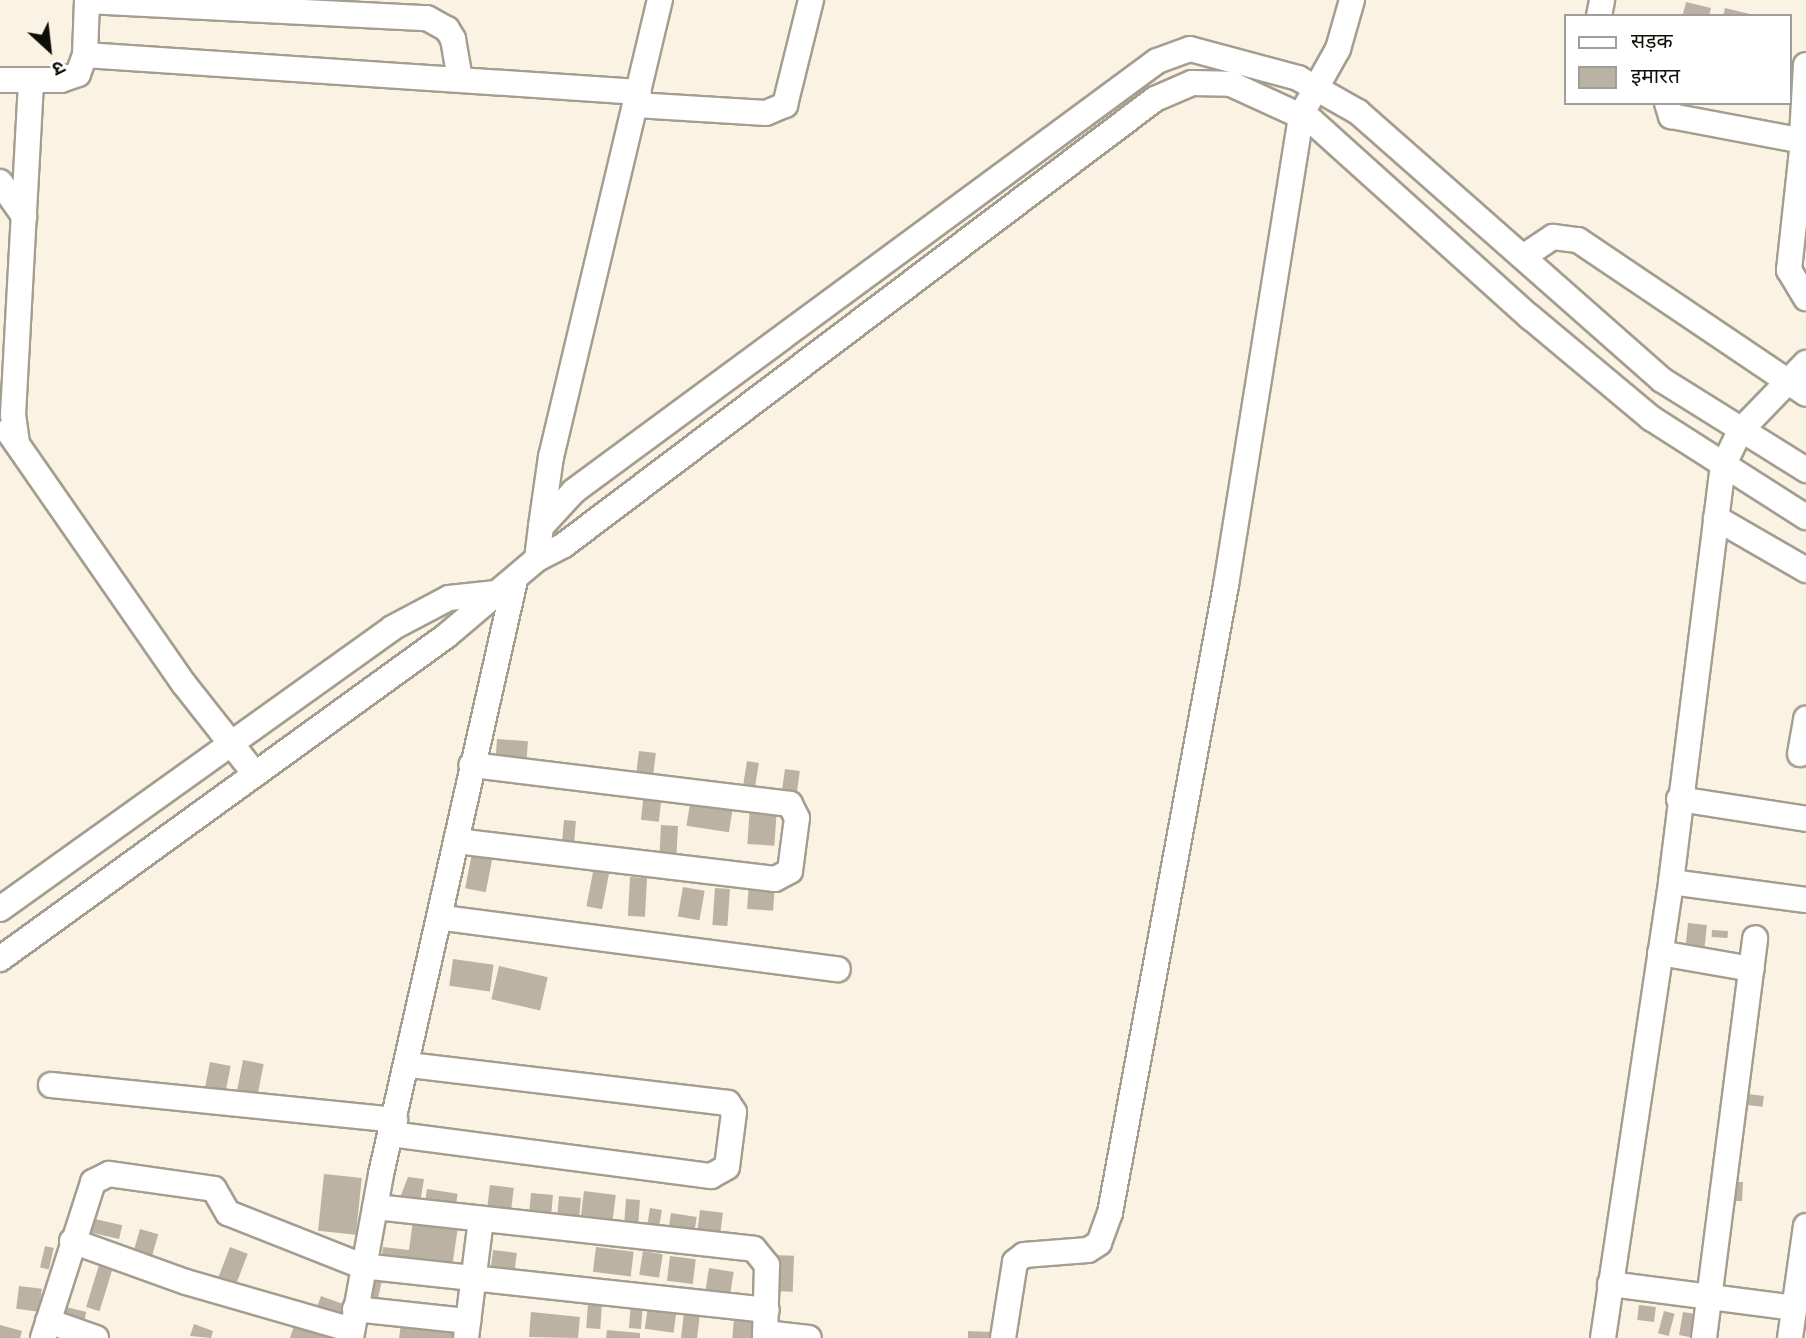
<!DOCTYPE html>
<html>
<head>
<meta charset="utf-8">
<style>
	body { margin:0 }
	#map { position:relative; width:1806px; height:1338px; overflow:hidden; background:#faf2e2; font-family:Figtree,"Noto Sans Devanagari",sans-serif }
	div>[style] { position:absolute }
	.building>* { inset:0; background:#bbb2a4; transform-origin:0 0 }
	.roads { filter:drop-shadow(2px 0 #a59d8f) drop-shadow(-2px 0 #a59d8f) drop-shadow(0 2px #a59d8f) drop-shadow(0 -2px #a59d8f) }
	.minor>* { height:24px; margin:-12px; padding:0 12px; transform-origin:12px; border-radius:12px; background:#fff }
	span { translate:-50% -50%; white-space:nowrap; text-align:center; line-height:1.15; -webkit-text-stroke:5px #fff; paint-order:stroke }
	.legend { position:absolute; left:1564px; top:14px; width:228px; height:91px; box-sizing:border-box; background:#fff; border:2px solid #9f9e9c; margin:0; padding:9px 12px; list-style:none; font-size:21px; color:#0f0d08 }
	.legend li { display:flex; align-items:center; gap:14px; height:35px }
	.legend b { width:35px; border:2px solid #9f9e9c }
	.north { position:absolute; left:14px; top:14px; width:70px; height:70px; -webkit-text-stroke:5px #fff; paint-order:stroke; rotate:153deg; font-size:19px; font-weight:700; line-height:28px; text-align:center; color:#0f0d08 }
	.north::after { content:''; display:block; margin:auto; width:24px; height:32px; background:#0f0d08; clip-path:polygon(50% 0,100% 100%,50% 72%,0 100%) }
</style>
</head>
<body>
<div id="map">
	<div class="building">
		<div style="clip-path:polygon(1686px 2px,1711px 8px,1709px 16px,1676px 16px,1683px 14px)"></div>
		<div style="clip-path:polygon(1725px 8px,1754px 15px,1754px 16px,1723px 16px)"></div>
		<div style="left:497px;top:739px;width:31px;height:18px;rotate:4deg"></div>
		<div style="left:639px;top:751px;width:17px;height:30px;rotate:7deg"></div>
		<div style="left:747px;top:761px;width:12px;height:26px;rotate:9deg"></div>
		<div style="left:785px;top:769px;width:15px;height:21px;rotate:8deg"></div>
		<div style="left:644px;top:791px;width:18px;height:29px;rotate:6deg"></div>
		<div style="left:691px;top:797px;width:43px;height:29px;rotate:9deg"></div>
		<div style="left:750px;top:806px;width:27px;height:38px;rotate:4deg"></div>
		<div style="left:564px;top:820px;width:12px;height:31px;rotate:5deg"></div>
		<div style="left:661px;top:825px;width:17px;height:36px;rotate:3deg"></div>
		<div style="left:472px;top:853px;width:21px;height:36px;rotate:11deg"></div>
		<div style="left:594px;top:867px;width:16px;height:40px;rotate:11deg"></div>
		<div style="left:630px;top:877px;width:17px;height:39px;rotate:3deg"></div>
		<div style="left:749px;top:882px;width:26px;height:27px;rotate:4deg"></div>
		<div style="left:683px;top:887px;width:22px;height:30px;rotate:10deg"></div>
		<div style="left:715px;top:888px;width:15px;height:37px;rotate:4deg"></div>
		<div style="left:1688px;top:923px;width:19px;height:23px;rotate:6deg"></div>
		<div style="left:1712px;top:930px;width:16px;height:7px;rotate:4deg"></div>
		<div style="left:453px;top:959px;width:41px;height:27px;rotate:8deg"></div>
		<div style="left:499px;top:966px;width:50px;height:34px;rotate:13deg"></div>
		<div style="left:243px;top:1060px;width:21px;height:33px;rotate:11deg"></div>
		<div style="left:210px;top:1062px;width:21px;height:28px;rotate:11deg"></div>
		<div style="left:1748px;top:1094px;width:16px;height:11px;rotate:7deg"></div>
		<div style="left:324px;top:1174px;width:38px;height:57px;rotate:6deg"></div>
		<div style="clip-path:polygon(408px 1177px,424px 1179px,420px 1203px,399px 1200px)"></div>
		<div style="clip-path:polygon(1736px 1182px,1743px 1182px,1742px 1201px,1734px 1201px)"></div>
		<div style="left:490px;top:1185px;width:24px;height:26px;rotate:7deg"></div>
		<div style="left:427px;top:1189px;width:31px;height:12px;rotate:9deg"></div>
		<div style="left:584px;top:1191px;width:32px;height:30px;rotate:7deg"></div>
		<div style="left:531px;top:1193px;width:22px;height:22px;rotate:5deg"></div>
		<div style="left:559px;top:1196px;width:22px;height:24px;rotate:5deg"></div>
		<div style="left:626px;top:1199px;width:14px;height:29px;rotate:4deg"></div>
		<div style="left:650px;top:1208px;width:12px;height:22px;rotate:9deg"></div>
		<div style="left:700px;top:1210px;width:23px;height:26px;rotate:7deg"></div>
		<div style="left:671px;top:1213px;width:26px;height:22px;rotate:9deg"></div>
		<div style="left:95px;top:1219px;width:28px;height:14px;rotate:13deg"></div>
		<div style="clip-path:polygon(413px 1220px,458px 1227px,451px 1274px,381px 1262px,383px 1247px,409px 1250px)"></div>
		<div style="left:140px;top:1229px;width:19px;height:29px;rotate:16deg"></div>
		<div style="left:45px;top:1246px;width:9px;height:22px;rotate:13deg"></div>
		<div style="left:230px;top:1247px;width:19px;height:36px;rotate:21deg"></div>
		<div style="left:596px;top:1247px;width:38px;height:25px;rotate:7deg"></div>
		<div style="left:493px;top:1250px;width:24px;height:25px;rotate:7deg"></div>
		<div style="left:643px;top:1251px;width:20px;height:24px;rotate:9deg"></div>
		<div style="left:771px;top:1255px;width:23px;height:36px;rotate:2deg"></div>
		<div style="left:670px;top:1256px;width:26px;height:25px;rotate:7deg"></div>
		<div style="left:99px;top:1265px;width:14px;height:44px;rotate:17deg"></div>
		<div style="left:709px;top:1268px;width:25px;height:29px;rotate:9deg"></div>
		<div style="left:367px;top:1270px;width:17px;height:37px;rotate:13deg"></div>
		<div style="left:19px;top:1286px;width:23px;height:23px;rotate:7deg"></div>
		<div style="left:321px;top:1296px;width:30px;height:11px;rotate:20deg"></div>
		<div style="left:588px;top:1303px;width:14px;height:25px;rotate:4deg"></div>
		<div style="left:631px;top:1304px;width:12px;height:24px;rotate:5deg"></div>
		<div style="left:1639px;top:1305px;width:17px;height:15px;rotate:7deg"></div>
		<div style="left:648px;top:1306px;width:29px;height:23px;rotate:8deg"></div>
		<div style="left:66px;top:1307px;width:21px;height:12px;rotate:14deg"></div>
		<div style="left:1664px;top:1311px;width:11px;height:23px;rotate:15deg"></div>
		<div style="clip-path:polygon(531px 1312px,580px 1317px,578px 1338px,529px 1337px)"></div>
		<div style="clip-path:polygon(1683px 1312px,1702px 1315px,1694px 1338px,1679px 1335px)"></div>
		<div style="left:684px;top:1313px;width:16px;height:25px;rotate:7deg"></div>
		<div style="left:734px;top:1319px;width:25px;height:19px;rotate:5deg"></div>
		<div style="clip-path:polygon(295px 1323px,335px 1338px,290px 1338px)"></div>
		<div style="clip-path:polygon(401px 1323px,462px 1329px,461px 1338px,399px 1338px)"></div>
		<div style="clip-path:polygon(194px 1324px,213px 1331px,211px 1338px,190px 1336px)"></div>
		<div style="clip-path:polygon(0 1325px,22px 1331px,20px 1338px,0 1338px)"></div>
		<div style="clip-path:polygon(607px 1330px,640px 1333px,640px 1338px,606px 1338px)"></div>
		<div style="clip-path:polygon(968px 1331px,993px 1332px,993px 1338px,968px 1338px)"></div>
	</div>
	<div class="roads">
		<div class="minor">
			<div style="left:87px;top:1px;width:340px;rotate:2.9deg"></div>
			<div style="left:427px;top:18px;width:23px;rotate:29deg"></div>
			<div style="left:447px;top:29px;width:12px;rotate:59deg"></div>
			<div style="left:453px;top:39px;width:41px;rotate:80.1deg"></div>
			<div style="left:1599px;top:16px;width:16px;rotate:-79deg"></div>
			<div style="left:85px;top:55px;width:555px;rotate:3.82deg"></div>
			<div style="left:1806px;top:65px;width:72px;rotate:93.2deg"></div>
			<div style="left:1802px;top:137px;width:7px;rotate:56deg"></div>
			<div style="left:0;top:80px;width:31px"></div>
			<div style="left:1667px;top:103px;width:14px;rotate:73deg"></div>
			<div style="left:1671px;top:116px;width:134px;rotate:10.7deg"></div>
			<div style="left:1803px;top:141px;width:130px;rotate:96.2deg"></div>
			<div style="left:1789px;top:270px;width:33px;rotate:59deg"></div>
			<div style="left:636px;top:105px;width:130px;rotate:3.5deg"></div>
			<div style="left:766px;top:113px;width:21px;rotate:-23deg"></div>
			<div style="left:785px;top:105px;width:108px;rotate:-76.1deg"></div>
			<div style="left:0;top:182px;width:42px;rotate:54.8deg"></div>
			<div style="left:1523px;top:257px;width:36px;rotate:-34deg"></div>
			<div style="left:1553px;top:237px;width:25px;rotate:7deg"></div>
			<div style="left:1578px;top:240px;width:275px;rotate:34deg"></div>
			<div style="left:8px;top:431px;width:308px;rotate:55.2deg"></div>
			<div style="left:184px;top:684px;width:115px;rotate:51.7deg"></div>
			<div style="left:17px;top:443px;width:28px;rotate:-98deg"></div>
			<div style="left:13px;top:415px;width:335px;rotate:-86.9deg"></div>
			<div style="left:31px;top:80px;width:30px"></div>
			<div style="left:61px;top:80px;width:18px;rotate:-19deg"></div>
			<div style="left:78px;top:74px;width:20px;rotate:-70deg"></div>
			<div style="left:85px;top:55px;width:55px;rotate:-87.9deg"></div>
			<div style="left:1716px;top:518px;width:104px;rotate:30deg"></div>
			<div style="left:541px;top:526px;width:70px;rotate:-81.8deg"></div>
			<div style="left:551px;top:457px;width:470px;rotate:-76.6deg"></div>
			<div style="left:537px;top:559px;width:32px;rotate:-83deg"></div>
			<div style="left:541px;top:527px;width:49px;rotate:-47.5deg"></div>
			<div style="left:574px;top:491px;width:724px;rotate:-36.41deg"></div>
			<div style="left:1157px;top:61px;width:35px;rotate:-20deg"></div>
			<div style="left:1190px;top:49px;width:112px;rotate:15deg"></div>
			<div style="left:1298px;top:78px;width:69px;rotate:29.5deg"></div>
			<div style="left:1358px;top:112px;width:405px;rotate:41.4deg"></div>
			<div style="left:1662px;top:380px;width:170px;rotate:32deg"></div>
			<div style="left:1800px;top:754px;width:36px;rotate:-80deg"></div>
			<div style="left:1679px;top:799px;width:129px;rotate:8.9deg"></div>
			<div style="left:456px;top:841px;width:321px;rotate:6.8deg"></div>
			<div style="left:775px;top:879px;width:17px;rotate:-28deg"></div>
			<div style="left:790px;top:871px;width:53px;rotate:-82.5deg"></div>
			<div style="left:797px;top:818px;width:16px;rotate:-117deg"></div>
			<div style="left:790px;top:804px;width:321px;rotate:-173deg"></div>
			<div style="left:1671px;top:882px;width:136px;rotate:7.6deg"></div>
			<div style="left:0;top:909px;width:482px;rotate:-35.6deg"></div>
			<div style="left:392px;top:628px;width:64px;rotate:-27.8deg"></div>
			<div style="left:449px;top:598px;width:45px;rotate:-6.3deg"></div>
			<div style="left:443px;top:918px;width:398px;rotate:7.4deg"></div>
			<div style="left:1660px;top:953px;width:93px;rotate:9.9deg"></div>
			<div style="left:0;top:959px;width:551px;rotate:-35.91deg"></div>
			<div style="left:446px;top:636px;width:119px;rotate:-40.2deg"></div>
			<div style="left:537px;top:559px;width:30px;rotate:-27deg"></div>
			<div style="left:564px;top:545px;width:740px;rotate:-37.04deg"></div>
			<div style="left:1155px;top:99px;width:40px;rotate:-23.4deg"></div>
			<div style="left:1192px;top:83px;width:39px;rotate:1deg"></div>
			<div style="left:1231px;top:84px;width:89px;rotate:24.6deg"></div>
			<div style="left:1312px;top:121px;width:293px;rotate:42deg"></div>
			<div style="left:1530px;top:317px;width:158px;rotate:39.9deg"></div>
			<div style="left:1651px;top:418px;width:184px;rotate:32.6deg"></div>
			<div style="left:51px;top:1085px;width:346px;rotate:5.8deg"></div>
			<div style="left:391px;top:1134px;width:323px;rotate:7.5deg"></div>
			<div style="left:711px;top:1176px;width:18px;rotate:-29deg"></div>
			<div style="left:727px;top:1167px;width:55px;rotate:-82.7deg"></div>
			<div style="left:734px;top:1112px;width:11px;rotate:-124deg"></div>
			<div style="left:728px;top:1103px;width:322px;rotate:-173.2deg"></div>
			<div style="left:376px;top:1207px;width:380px;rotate:6.3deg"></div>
			<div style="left:754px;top:1249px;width:21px;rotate:51deg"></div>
			<div style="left:767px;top:1265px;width:73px;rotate:91.6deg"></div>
			<div style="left:72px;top:1241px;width:121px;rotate:19.8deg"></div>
			<div style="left:186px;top:1282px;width:173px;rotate:16.1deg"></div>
			<div style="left:1610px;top:1284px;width:186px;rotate:7.4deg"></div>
			<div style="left:355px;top:1309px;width:114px;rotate:6.1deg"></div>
			<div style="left:48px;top:1321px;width:51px;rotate:19.5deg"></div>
			<div style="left:765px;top:1333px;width:44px;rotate:6.5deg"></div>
			<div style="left:43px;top:1338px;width:164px;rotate:-72.2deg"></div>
			<div style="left:93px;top:1182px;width:18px;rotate:-27deg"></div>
			<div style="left:109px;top:1174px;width:106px;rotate:8.1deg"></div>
			<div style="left:214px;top:1189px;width:28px;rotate:60deg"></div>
			<div style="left:228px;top:1213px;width:144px;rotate:21.6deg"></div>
			<div style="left:362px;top:1266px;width:407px;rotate:6.2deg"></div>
			<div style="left:351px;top:1338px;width:167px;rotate:-79.6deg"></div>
			<div style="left:381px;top:1174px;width:609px;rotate:-77.29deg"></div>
			<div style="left:466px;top:1338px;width:120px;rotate:-82.8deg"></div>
			<div style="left:1003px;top:1338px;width:77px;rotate:-81deg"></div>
			<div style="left:1015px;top:1262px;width:11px;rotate:-38deg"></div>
			<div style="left:1024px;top:1255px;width:64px;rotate:-4.5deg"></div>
			<div style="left:1088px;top:1250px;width:13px;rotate:-32deg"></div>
			<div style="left:1099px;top:1243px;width:32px;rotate:-70deg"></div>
			<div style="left:1110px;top:1213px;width:639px;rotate:-79.53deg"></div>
			<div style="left:1226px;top:585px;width:476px;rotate:-80.9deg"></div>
			<div style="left:1301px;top:115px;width:76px;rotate:-60.7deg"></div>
			<div style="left:1338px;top:49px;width:51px;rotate:-74.1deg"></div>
			<div style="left:1603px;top:1338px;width:461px;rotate:-81.5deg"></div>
			<div style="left:1671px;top:882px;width:419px;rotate:-82.9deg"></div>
			<div style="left:1723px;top:466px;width:39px;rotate:-64deg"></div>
			<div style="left:1740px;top:431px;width:95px;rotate:-45.9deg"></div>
			<div style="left:1704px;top:1338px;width:403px;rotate:-82.7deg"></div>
			<div style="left:1790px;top:1338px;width:113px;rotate:-81.9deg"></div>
		</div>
	</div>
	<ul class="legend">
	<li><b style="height:9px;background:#fff"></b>सड़क</li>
	<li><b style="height:19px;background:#bbb2a4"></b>इमारत</li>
	</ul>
	<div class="north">उ</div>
</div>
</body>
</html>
